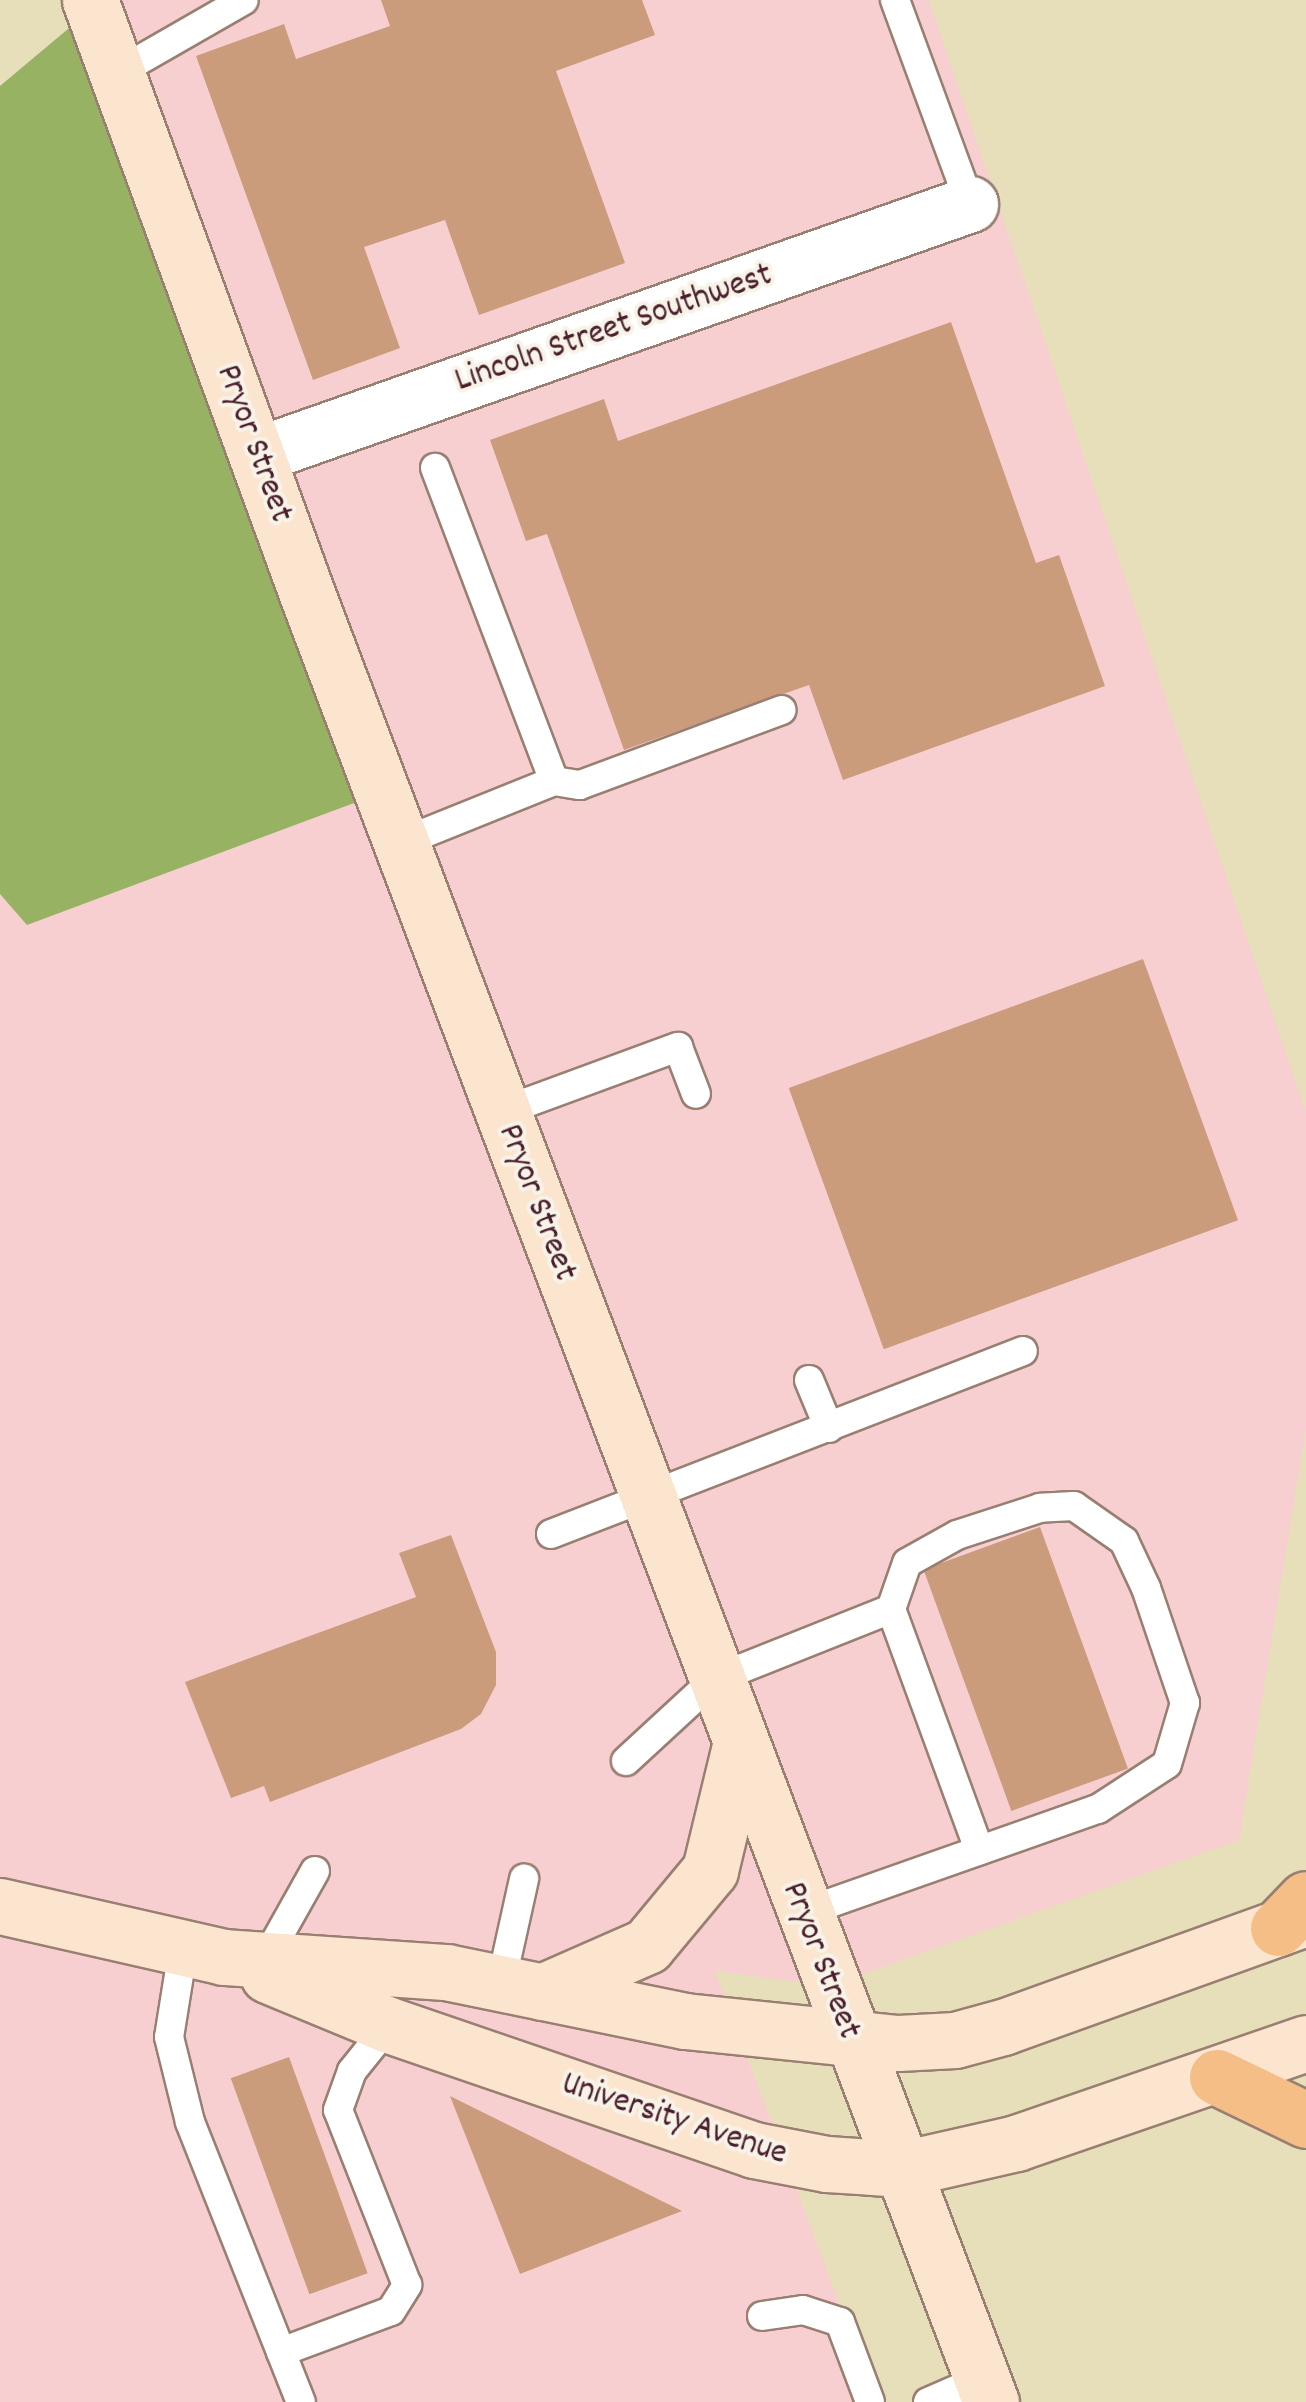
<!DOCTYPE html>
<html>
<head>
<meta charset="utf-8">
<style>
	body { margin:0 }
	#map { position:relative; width:1306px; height:2402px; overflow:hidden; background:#e6dfba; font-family:Dekko,sans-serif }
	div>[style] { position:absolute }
	.built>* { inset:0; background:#f7cfd0 }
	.forest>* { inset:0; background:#98b263 }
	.building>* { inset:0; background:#cb9c7c; transform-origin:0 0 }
	.roads { filter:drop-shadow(2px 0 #987f72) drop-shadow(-2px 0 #987f72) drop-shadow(0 2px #987f72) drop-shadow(0 -2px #987f72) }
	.lane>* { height:28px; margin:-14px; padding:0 14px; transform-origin:14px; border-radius:14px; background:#fff }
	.street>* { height:55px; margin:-27.5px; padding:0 27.5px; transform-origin:27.5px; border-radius:27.5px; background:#fff }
	.secondary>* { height:55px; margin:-27.5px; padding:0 27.5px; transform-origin:27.5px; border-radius:27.5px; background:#fbe5cf }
	.highway>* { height:55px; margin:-27.5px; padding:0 27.5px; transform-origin:27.5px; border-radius:27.5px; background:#f6be87 }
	span { translate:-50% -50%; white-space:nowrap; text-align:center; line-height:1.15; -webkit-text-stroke:8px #f7f3e8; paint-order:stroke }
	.street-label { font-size:35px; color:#4a1f2b }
</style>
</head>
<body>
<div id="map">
	<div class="built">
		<div style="clip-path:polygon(105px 0,929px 0,1306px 1112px,1306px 1428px,1239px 1840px,829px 1986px,715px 1971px,876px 2402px,0 2402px,0 894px,28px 925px)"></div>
	</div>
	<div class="forest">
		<div style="clip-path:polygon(93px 8px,381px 793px,27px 925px,0 894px,0 86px)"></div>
	</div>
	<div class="building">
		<div style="clip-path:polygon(381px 0,642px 0,655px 35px,556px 71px,625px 263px,479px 315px,445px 220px,364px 247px,400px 348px,313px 380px,196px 56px,284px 24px,296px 59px,390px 26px)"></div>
		<div style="clip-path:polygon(951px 322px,1036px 563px,1059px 555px,1105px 686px,843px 780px,809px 685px,624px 750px,547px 534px,526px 541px,490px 440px,604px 399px,618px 441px)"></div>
		<div style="left:1143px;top:959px;width:278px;height:377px;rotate:70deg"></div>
		<div style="left:1040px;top:1527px;width:257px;height:124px;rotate:70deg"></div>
		<div style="clip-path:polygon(451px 1535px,496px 1652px,496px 1685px,481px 1714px,461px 1729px,270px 1802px,264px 1786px,231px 1798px,185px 1682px,416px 1597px,399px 1553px)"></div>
		<div style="left:289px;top:2057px;width:230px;height:62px;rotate:70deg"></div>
		<div style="clip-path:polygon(450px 2096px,682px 2211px,520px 2274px)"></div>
	</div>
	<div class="roads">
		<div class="lane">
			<div style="left:895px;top:0;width:217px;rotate:69.8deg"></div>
			<div style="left:117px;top:73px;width:146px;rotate:-29.9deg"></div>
			<div style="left:554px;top:781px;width:26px;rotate:9deg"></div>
			<div style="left:580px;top:785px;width:215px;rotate:-20.4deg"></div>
			<div style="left:400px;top:843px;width:166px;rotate:-21.9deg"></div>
			<div style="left:554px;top:781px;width:335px;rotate:-110.8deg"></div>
			<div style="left:501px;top:1112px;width:189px;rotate:-20.2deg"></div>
			<div style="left:678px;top:1047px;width:50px;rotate:69deg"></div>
			<div style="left:809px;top:1380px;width:52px;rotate:67.4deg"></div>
			<div style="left:551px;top:1534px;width:506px;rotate:-21.19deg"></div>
			<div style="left:626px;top:1761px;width:121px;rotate:-42.7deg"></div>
			<div style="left:715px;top:1679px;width:189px;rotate:-21.7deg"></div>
			<div style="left:802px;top:1913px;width:314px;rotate:-19.4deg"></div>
			<div style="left:1098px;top:1809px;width:82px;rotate:-33.1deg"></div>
			<div style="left:1167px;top:1764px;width:64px;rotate:-73.6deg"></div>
			<div style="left:1185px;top:1703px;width:121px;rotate:-108.7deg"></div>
			<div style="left:1146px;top:1588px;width:52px;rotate:-115.1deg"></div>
			<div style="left:1124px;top:1541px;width:61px;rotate:-145deg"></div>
			<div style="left:1074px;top:1506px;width:34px;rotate:177deg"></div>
			<div style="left:1040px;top:1508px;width:87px;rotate:162deg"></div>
			<div style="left:957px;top:1535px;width:57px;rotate:150.8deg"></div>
			<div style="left:907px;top:1563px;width:49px;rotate:109.2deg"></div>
			<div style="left:891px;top:1609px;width:257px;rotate:69.9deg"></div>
			<div style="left:183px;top:1950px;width:88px;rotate:99.1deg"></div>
			<div style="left:169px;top:2037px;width:88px;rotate:76.1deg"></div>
			<div style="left:190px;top:2122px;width:301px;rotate:68.4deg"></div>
			<div style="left:265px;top:1960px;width:102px;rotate:-60.7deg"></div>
			<div style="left:501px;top:1983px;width:107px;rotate:-77.5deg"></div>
			<div style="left:762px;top:2316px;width:41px;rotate:-8.3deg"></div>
			<div style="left:803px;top:2310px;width:39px;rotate:18deg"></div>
			<div style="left:840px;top:2322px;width:85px;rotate:69.4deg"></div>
			<div style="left:281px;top:2352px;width:117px;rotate:-20.4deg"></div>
			<div style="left:391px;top:2311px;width:31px;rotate:-58deg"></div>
			<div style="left:407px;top:2285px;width:188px;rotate:-111.5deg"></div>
			<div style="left:338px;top:2110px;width:41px;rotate:-70.3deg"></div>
			<div style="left:352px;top:2071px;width:59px;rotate:-51.2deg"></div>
			<div style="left:928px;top:2402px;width:60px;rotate:-23.6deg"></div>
		</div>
		<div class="street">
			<div style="left:257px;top:455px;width:756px;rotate:-19.39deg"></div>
		</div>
		<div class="secondary">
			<div style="left:90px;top:0;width:632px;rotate:69.93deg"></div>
			<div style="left:307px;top:594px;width:1933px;rotate:69.28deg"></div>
			<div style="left:0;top:1906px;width:230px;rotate:12.8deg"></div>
			<div style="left:224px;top:1957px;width:223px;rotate:3.9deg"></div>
			<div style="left:446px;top:1972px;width:244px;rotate:11.6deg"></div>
			<div style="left:685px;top:2021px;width:214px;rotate:5.9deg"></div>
			<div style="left:898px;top:2043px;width:57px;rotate:-3deg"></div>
			<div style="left:955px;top:2040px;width:50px;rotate:-15.2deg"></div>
			<div style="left:1003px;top:2027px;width:322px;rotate:-19.8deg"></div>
			<div style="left:268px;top:1975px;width:131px;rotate:22.5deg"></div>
			<div style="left:389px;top:2025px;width:386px;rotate:18.9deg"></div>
			<div style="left:754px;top:2150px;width:74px;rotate:10.9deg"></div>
			<div style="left:827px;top:2164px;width:75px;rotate:3.8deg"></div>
			<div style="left:902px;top:2169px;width:117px;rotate:-12.8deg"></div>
			<div style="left:1016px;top:2143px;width:307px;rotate:-19deg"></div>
			<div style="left:542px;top:1992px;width:115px;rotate:-23.7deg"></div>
			<div style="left:647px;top:1946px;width:99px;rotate:-50.3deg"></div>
			<div style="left:710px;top:1870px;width:128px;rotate:-76.4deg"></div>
		</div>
		<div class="highway">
			<div style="left:1278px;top:1928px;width:40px;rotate:-46deg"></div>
			<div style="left:1217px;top:2077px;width:99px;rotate:25.8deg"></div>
		</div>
	</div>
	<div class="street-label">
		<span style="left:614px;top:329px;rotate:-19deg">Lincoln Street Southwest</span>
		<span style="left:253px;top:444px;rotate:70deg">Pryor Street</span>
		<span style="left:536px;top:1203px;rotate:69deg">Pryor Street</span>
		<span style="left:820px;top:1961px;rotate:69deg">Pryor Street</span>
		<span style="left:674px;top:2120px;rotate:18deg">University Avenue</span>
	</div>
</div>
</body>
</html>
